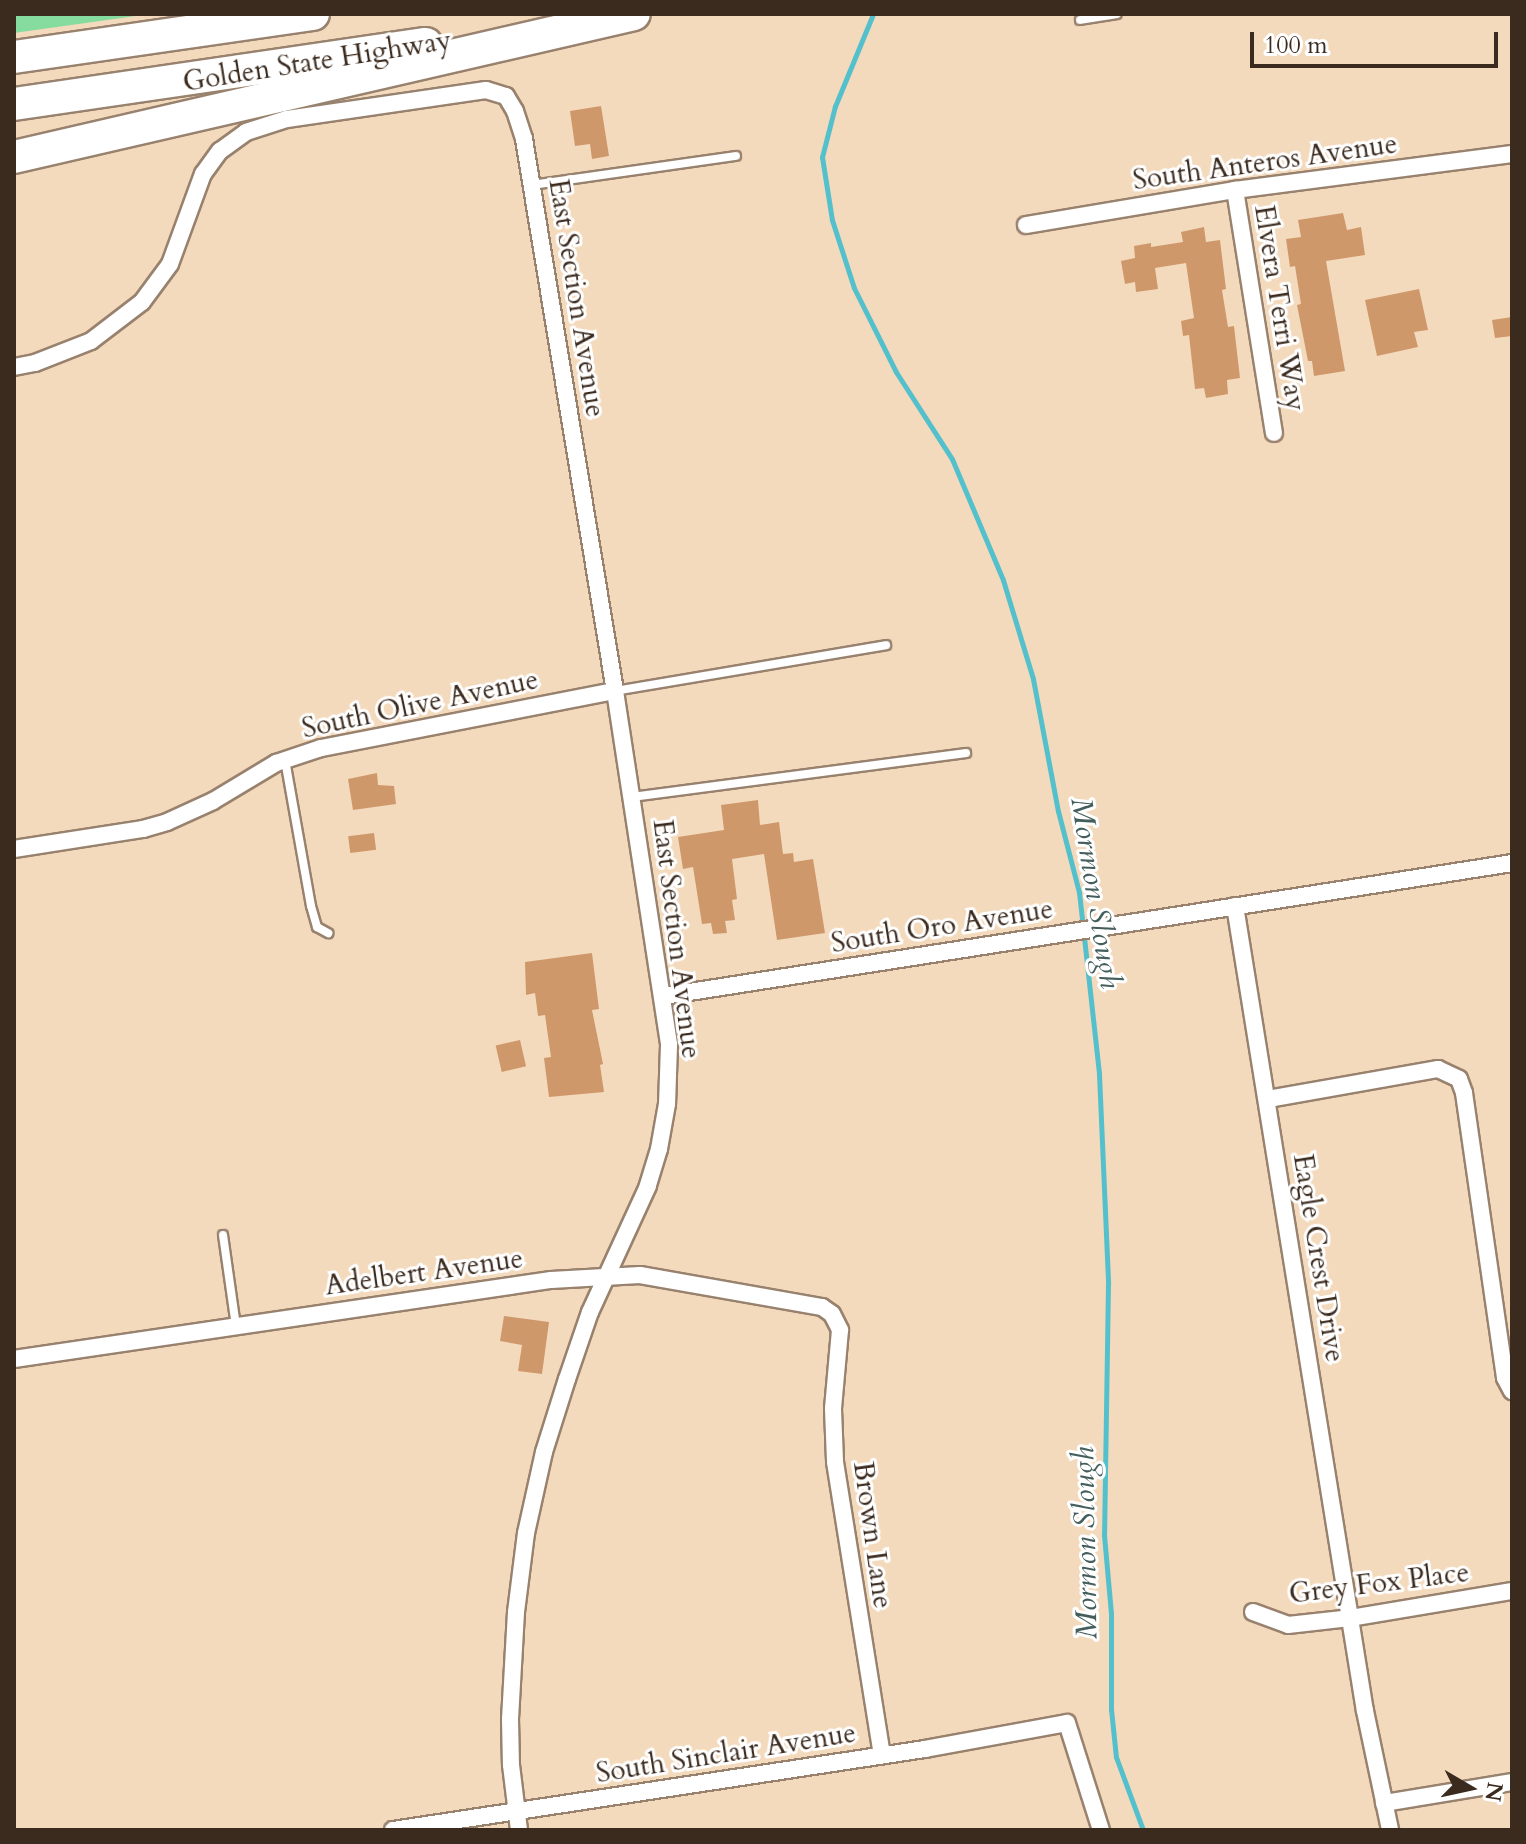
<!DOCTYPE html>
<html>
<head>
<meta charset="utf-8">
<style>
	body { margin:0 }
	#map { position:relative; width:1526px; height:1844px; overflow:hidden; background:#f4dabd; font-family:Cardo,serif }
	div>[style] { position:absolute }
	.green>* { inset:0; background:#86db9e }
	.stream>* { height:5px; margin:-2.5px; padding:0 2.5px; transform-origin:2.5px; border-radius:2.5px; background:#54c0cc }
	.building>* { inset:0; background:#cf986a; transform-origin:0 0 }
	.roads { filter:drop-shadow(2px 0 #98826e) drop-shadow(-2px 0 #98826e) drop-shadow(0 2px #98826e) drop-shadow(0 -2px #98826e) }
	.service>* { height:8px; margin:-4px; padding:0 4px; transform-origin:4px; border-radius:4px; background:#fff }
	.minor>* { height:16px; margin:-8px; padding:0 8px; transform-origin:8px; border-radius:8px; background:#fff }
	.motorway>* { height:32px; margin:-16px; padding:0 16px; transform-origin:16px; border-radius:16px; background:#fff }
	span { translate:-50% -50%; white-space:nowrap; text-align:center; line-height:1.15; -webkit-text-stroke:6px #fff; paint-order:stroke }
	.street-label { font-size:28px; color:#3b2a1e }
	.water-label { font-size:30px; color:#445e5b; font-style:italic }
	.frame { position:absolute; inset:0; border:16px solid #3b2a1e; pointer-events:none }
	.north { position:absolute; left:1430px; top:1748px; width:80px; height:80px; -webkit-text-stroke:6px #fff; paint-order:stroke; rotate:99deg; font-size:22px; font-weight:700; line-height:32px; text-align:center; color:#3b2a1e }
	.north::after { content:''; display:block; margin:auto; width:28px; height:36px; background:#3b2a1e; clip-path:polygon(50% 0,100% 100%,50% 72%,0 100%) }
	.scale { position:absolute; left:1250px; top:32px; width:248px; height:36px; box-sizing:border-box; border:4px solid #3b2a1e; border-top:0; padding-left:10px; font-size:24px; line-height:28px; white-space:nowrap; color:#3b2a1e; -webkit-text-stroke:6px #fff; paint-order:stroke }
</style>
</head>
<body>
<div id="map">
	<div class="green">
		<div style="clip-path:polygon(14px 14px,150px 14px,14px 33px)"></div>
	</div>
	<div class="stream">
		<div style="left:873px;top:14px;width:100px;rotate:112.4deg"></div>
		<div style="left:835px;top:106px;width:53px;rotate:104.3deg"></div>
		<div style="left:822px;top:157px;width:64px;rotate:81deg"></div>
		<div style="left:832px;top:220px;width:71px;rotate:72.1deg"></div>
		<div style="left:854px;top:288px;width:94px;rotate:63.4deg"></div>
		<div style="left:896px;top:372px;width:103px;rotate:57.2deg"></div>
		<div style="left:952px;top:459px;width:131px;rotate:67.1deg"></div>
		<div style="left:1003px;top:580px;width:103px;rotate:73.1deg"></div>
		<div style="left:1033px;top:679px;width:134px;rotate:79.3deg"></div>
		<div style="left:1058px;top:811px;width:84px;rotate:75.5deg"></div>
		<div style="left:1079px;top:892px;width:183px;rotate:83.7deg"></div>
		<div style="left:1099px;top:1074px;width:210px;rotate:87.5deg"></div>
		<div style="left:1108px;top:1284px;width:251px;rotate:90.9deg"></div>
		<div style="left:1104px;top:1535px;width:78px;rotate:84.9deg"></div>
		<div style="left:1111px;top:1613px;width:96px;rotate:90deg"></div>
		<div style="left:1111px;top:1709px;width:48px;rotate:84.1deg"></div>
		<div style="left:1116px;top:1757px;width:78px;rotate:69.7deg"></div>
	</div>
	<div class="building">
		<div style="clip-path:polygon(601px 106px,609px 156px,592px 159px,590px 144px,575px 146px,570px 111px)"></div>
		<div style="clip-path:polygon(1343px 213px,1347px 230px,1361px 227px,1365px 255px,1326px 261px,1345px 371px,1314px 376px,1312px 361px,1308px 361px,1297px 305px,1301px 304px,1295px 266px,1290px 267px,1286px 239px,1301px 237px,1298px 220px)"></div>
		<div style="clip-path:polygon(1204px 227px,1206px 242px,1220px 240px,1226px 289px,1222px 290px,1228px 327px,1234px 326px,1240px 378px,1227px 380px,1228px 394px,1206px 398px,1204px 388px,1195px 389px,1189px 335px,1183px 336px,1181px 321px,1194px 318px,1186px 263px,1155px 268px,1158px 289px,1136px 292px,1135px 282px,1125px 284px,1121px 261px,1135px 258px,1134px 246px,1151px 243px,1151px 247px,1183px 242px,1181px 232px)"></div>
		<div style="clip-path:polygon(1419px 289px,1428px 330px,1414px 332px,1418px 347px,1377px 356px,1365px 300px)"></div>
		<div style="clip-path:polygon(1512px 317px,1512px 336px,1495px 338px,1492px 320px)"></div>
		<div style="clip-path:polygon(377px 773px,378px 785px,394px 786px,396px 804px,353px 810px,348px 779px)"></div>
		<div style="clip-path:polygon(758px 800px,760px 825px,779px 822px,783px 854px,793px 853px,794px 862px,813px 859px,825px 933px,777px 940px,764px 854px,732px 859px,737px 899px,732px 900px,735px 920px,725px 921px,727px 933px,713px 934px,711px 923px,702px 924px,693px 867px,683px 869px,678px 837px,724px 830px,721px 805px)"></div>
		<div style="left:374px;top:833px;width:17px;height:26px;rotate:83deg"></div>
		<div style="clip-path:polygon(592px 953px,599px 1009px,592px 1010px,603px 1064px,600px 1065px,604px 1092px,549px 1097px,544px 1058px,551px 1057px,545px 1015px,538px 1016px,535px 993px,526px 995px,525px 962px)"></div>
		<div style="left:520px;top:1040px;width:27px;height:25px;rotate:77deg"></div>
		<div style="clip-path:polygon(504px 1316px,549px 1322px,542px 1374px,518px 1371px,522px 1345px,500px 1341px)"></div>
	</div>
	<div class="roads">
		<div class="service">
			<div style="left:1080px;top:20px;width:37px;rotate:-9deg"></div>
			<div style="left:532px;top:185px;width:206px;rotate:-8.1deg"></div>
			<div style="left:615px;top:691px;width:275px;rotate:-9.6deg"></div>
			<div style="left:285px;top:760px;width:148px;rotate:79.9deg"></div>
			<div style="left:311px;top:906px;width:22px;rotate:74deg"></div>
			<div style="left:317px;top:927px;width:13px;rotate:29deg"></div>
			<div style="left:632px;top:797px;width:337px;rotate:-7.5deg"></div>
			<div style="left:223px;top:1235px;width:92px;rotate:81.9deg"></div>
		</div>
		<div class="minor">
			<div style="left:1235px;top:190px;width:246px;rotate:80.9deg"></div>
			<div style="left:1026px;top:225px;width:212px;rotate:-9.5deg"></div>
			<div style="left:1235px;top:190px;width:279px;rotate:-7.4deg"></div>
			<div style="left:14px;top:367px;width:21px;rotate:-11deg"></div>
			<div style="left:35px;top:363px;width:60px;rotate:-21.4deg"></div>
			<div style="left:91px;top:341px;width:64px;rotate:-37.4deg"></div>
			<div style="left:142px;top:302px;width:47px;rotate:-53.6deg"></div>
			<div style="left:170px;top:264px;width:96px;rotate:-69.9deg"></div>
			<div style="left:203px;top:174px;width:29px;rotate:-54deg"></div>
			<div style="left:220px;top:151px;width:32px;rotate:-36deg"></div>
			<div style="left:246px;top:132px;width:43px;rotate:-17.6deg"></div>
			<div style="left:287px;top:119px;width:201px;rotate:-8.3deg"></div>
			<div style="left:486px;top:90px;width:21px;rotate:17deg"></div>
			<div style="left:506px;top:96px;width:17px;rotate:59deg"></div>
			<div style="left:515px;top:111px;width:29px;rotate:72deg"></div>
			<div style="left:524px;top:139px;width:559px;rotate:80.64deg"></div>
			<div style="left:615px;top:691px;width:358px;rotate:81.3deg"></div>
			<div style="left:669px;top:1045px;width:59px;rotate:91.9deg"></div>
			<div style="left:667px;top:1104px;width:46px;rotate:100.1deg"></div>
			<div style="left:659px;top:1149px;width:39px;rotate:107deg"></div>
			<div style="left:648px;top:1186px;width:139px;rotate:114.7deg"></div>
			<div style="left:590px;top:1312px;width:71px;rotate:108.9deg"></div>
			<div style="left:567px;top:1379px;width:77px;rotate:107.5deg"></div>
			<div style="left:544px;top:1452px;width:83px;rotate:102.5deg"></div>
			<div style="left:526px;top:1533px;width:80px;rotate:97.2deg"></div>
			<div style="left:516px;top:1612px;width:107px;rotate:93.2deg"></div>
			<div style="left:510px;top:1719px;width:46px;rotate:88.8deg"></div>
			<div style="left:511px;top:1765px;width:65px;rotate:83deg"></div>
			<div style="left:14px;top:849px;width:131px;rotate:-8.8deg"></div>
			<div style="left:143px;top:829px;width:25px;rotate:-16deg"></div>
			<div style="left:167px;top:822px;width:51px;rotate:-24.5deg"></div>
			<div style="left:213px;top:801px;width:74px;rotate:-31.1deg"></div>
			<div style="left:276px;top:763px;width:47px;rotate:-18.4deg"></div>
			<div style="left:321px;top:748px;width:299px;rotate:-11deg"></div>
			<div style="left:1235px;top:906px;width:815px;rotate:80.83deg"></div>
			<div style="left:1365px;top:1711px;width:122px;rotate:78.1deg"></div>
			<div style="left:664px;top:996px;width:858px;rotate:-8.91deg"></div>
			<div style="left:1268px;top:1099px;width:173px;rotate:-10deg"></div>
			<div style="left:1438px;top:1069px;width:23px;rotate:25deg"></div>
			<div style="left:1459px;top:1079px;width:15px;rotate:70deg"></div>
			<div style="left:1464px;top:1093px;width:288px;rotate:81.8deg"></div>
			<div style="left:1505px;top:1378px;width:15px;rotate:62deg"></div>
			<div style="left:14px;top:1359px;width:543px;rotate:-8.37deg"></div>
			<div style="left:551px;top:1280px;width:89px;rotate:-3.2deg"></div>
			<div style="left:640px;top:1275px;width:185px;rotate:10deg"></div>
			<div style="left:822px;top:1307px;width:12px;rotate:35deg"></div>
			<div style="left:832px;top:1314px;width:18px;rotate:63deg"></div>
			<div style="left:840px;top:1330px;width:79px;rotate:95.1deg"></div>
			<div style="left:833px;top:1409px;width:53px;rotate:87.8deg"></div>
			<div style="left:835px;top:1462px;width:297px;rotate:80.9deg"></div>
			<div style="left:1253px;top:1612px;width:37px;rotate:20deg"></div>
			<div style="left:1288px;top:1625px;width:62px;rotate:-6.4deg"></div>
			<div style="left:1350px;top:1618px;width:164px;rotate:-9.5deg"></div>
			<div style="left:1384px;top:1803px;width:130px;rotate:-9.3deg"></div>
			<div style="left:393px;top:1830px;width:538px;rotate:-8.66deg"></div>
			<div style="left:925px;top:1749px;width:144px;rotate:-10.4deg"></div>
			<div style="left:1067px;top:1723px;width:112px;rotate:72.4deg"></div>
		</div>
		<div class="motorway">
			<div style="left:14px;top:57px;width:302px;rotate:-8.2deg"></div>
			<div style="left:14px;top:104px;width:416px;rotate:-8.3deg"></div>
			<div style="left:14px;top:157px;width:636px;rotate:-12.99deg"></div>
		</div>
	</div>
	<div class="street-label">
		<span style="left:317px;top:61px;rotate:-9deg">Golden State Highway</span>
		<span style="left:1265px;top:162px;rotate:-8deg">South Anteros Avenue</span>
		<span style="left:577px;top:298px;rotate:81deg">East Section Avenue</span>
		<span style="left:1280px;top:308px;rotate:81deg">Elvera Terri Way</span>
		<span style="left:420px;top:704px;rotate:-12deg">South Olive Avenue</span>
		<span style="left:942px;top:926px;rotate:-9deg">South Oro Avenue</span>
		<span style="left:677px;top:939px;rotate:83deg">East Section Avenue</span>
		<span style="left:1319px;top:1258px;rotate:81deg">Eagle Crest Drive</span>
		<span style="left:424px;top:1272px;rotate:-8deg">Adelbert Avenue</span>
		<span style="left:873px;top:1535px;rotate:82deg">Brown Lane</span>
		<span style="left:1379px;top:1583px;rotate:-7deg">Grey Fox Place</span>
		<span style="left:726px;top:1753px;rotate:-9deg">South Sinclair Avenue</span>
	</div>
	<div class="water-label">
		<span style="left:1095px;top:893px;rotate:81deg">Mormon Slough</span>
		<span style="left:1086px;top:1543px;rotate:-91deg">Mormon Slough</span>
	</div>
	<div class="frame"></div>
	<div class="north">N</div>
	<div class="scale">100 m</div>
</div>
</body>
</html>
